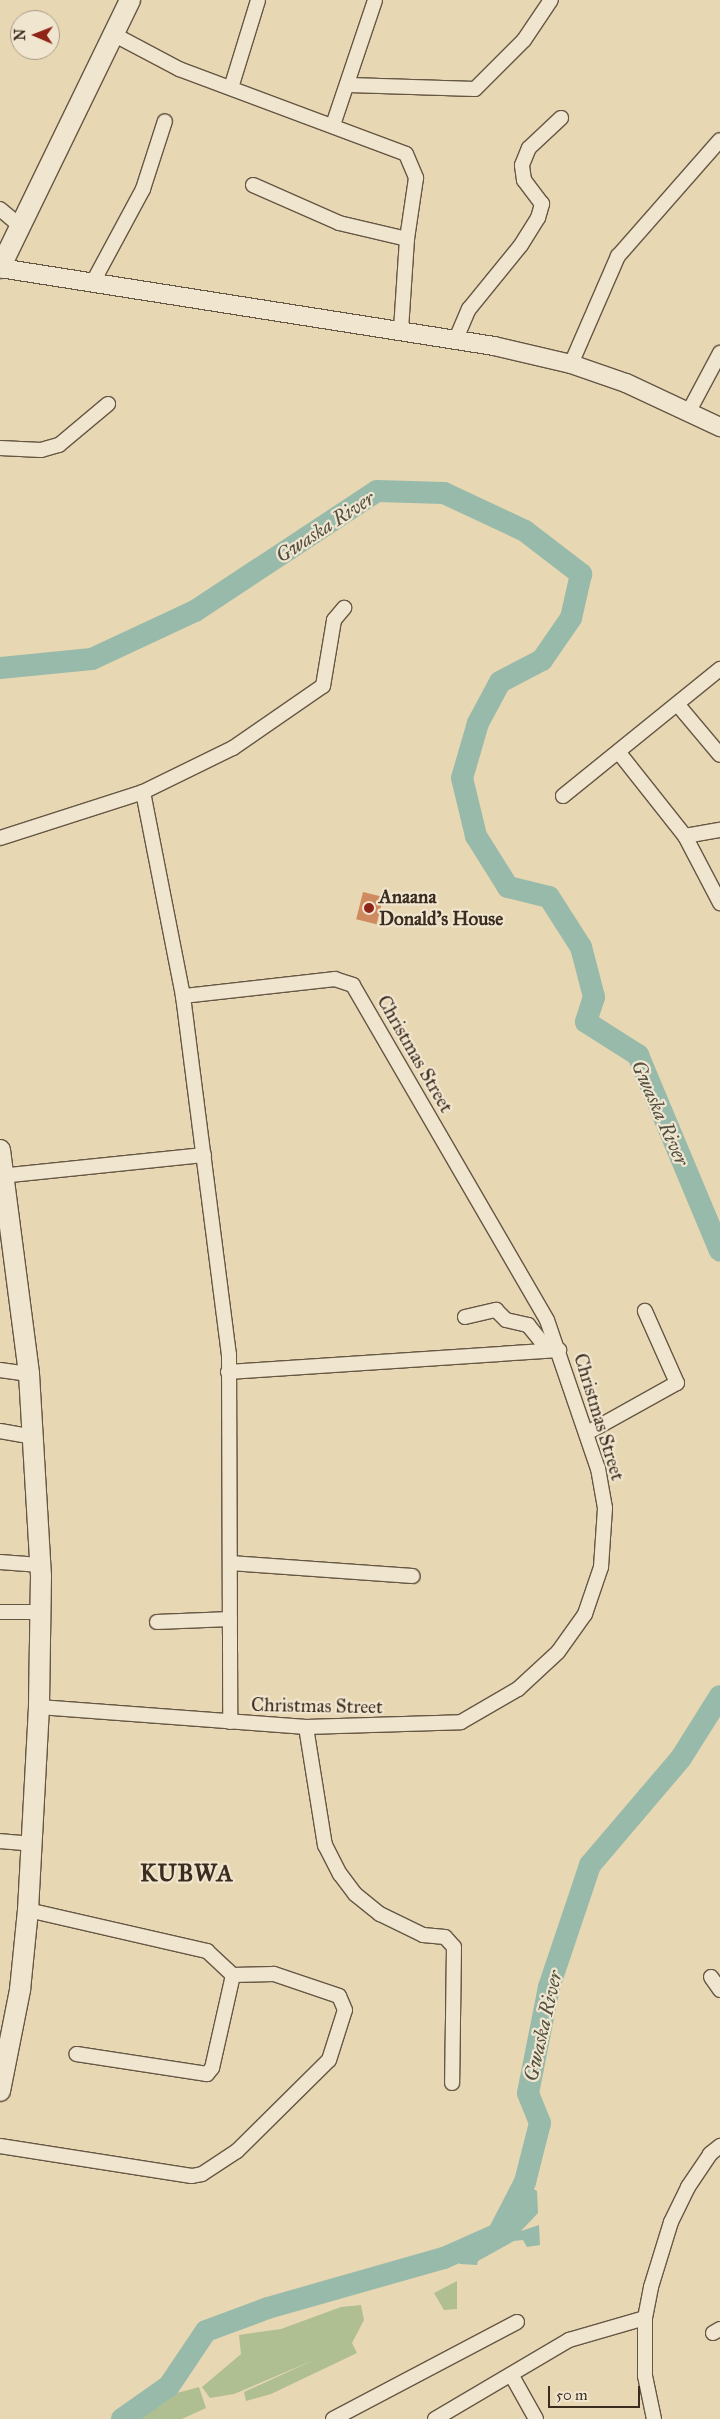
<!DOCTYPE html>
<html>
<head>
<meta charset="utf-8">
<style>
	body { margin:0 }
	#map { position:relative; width:720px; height:2419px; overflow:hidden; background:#e8d7b3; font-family:"IM FELL Great Primer",serif }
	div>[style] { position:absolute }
	.green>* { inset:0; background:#afbf91 }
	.water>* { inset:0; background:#97baaa }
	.river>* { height:22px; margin:-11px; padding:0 11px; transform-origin:11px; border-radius:11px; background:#97baaa }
	.building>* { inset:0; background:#cf8a5f; transform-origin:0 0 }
	.roads { filter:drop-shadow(1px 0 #665745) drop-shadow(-1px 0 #665745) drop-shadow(0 1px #665745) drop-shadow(0 -1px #665745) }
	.minor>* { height:14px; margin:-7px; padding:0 7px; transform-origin:7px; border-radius:7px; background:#f0e5ce }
	.tertiary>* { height:18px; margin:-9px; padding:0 9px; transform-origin:9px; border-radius:9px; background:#f0e5ce }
	.secondary>* { height:20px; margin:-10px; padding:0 10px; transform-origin:10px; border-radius:10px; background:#f0e5ce }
	.dots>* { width:14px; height:14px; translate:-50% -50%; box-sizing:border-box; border:2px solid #f0e5ce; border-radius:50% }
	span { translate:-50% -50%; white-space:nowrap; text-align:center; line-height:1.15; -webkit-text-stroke:4.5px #f0e5ce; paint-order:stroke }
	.poi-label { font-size:19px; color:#3b2c20; font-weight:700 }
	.left { translate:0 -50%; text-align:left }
	.street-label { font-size:19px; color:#3b2c20 }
	.water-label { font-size:20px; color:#525042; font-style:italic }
	.district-label { font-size:24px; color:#3b2c20; font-weight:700; letter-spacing:1px }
	.north { position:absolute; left:10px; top:10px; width:50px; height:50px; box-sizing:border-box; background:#f0e5ce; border:1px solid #a89b88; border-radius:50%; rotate:271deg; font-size:14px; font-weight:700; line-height:20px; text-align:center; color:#3b2c20 }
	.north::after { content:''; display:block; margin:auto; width:18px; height:22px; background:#8f2418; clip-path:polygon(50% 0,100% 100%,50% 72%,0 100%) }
	.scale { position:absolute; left:548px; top:2386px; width:92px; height:22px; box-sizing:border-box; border:2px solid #3b2c20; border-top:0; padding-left:6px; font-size:15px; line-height:18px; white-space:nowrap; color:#3b2c20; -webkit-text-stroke:4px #f0e5ce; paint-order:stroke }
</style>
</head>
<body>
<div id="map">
	<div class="green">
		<div style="clip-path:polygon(457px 2281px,457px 2309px,444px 2310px,434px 2293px)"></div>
		<div style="clip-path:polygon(361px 2305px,364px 2320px,352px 2343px,357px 2353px,271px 2394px,246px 2401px,244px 2392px,314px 2360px,234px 2394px,210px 2398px,202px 2387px,241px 2354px,239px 2335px,281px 2329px,341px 2307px)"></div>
		<div style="clip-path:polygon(199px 2387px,206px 2408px,182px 2419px,137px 2419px,177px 2393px)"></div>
	</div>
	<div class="water">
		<div style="clip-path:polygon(526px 2185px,537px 2191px,538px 2213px,521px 2231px,539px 2225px,540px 2245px,527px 2247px,523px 2240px,514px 2241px,478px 2261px,477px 2265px,460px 2264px,456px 2257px,502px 2235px)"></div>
	</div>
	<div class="river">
		<div style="left:0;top:668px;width:92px;rotate:-5.6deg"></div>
		<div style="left:92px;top:659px;width:114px;rotate:-25deg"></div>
		<div style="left:195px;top:611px;width:218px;rotate:-33.4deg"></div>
		<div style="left:377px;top:491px;width:67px;rotate:1.7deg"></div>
		<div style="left:444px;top:493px;width:89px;rotate:25.1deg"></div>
		<div style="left:525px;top:531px;width:71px;rotate:37.5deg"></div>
		<div style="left:581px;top:574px;width:45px;rotate:102.8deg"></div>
		<div style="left:571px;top:618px;width:51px;rotate:124.6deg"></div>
		<div style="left:542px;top:660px;width:47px;rotate:152.4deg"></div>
		<div style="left:500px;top:682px;width:47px;rotate:118.2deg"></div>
		<div style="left:478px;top:723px;width:57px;rotate:106.2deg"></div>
		<div style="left:462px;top:778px;width:60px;rotate:76.4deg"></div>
		<div style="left:476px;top:836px;width:60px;rotate:57.9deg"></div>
		<div style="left:508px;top:887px;width:42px;rotate:13.7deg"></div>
		<div style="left:549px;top:897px;width:59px;rotate:57.4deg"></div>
		<div style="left:581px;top:947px;width:52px;rotate:75.4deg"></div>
		<div style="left:594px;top:997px;width:26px;rotate:108deg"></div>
		<div style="left:586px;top:1022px;width:62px;rotate:32.4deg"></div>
		<div style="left:638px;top:1055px;width:212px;rotate:67.3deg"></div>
		<div style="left:122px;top:2419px;width:57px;rotate:-35.1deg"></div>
		<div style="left:169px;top:2386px;width:66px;rotate:-56.1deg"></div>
		<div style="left:206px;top:2331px;width:66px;rotate:-20.4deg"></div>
		<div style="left:268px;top:2308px;width:183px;rotate:-15.9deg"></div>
		<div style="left:444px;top:2258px;width:59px;rotate:-24deg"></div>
		<div style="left:498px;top:2234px;width:59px;rotate:-62.6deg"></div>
		<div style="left:525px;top:2182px;width:61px;rotate:-75.7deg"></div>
		<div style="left:540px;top:2123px;width:32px;rotate:-112deg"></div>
		<div style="left:528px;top:2093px;width:108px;rotate:-78.8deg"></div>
		<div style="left:549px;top:1987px;width:129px;rotate:-71.4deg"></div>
		<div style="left:590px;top:1865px;width:140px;rotate:-49.6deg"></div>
		<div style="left:681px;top:1758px;width:73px;rotate:-57.8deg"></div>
	</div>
	<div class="building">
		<div style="left:363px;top:892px;width:21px;height:28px;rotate:14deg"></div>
	</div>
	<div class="roads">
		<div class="minor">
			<div style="left:113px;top:34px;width:75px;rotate:27.9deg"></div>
			<div style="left:179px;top:69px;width:242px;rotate:20.5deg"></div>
			<div style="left:406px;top:154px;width:26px;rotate:67deg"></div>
			<div style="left:416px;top:178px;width:62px;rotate:98.4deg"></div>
			<div style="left:407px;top:239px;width:91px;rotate:93.8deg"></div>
			<div style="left:349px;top:85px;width:126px;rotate:1.8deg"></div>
			<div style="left:475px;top:89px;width:69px;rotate:-45deg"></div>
			<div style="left:524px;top:40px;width:48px;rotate:-56deg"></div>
			<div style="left:231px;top:88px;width:92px;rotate:-72.9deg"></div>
			<div style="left:333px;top:125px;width:132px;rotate:-71.4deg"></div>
			<div style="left:253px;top:185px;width:94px;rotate:23.8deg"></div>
			<div style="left:339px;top:223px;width:70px;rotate:13.2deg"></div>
			<div style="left:0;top:209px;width:25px;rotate:40deg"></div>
			<div style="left:93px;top:282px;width:106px;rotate:-61.7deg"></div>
			<div style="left:143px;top:189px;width:71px;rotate:-72.1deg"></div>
			<div style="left:456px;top:339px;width:33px;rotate:-67deg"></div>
			<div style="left:469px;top:309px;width:82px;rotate:-50.9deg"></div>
			<div style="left:521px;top:245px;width:32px;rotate:-58deg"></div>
			<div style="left:538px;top:218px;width:15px;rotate:-74deg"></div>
			<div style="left:542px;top:204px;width:30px;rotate:-127deg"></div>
			<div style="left:524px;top:180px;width:15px;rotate:-98deg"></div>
			<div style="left:522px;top:165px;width:18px;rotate:-68deg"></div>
			<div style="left:529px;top:148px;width:44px;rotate:-43.2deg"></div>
			<div style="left:571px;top:364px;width:118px;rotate:-66.5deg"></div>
			<div style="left:618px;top:256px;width:154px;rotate:-48.7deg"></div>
			<div style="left:689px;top:411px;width:66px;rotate:-61.9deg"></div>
			<div style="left:0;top:448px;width:41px;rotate:2.8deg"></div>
			<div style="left:41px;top:450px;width:19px;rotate:-16deg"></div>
			<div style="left:59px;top:445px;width:64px;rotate:-39.9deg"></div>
			<div style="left:678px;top:705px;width:65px;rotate:50deg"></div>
			<div style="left:620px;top:754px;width:105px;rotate:51.6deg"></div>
			<div style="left:685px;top:836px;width:76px;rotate:62.4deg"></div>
			<div style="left:143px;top:792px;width:208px;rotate:78.9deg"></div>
			<div style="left:183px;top:996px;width:361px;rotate:82.7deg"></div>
			<div style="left:229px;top:1354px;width:368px;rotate:89.8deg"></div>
			<div style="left:563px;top:796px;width:202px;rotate:-39deg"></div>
			<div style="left:685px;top:836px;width:36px;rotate:-10deg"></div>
			<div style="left:0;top:838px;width:150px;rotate:-17.8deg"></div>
			<div style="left:143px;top:792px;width:100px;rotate:-26.1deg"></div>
			<div style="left:233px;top:748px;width:109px;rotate:-34.6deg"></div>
			<div style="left:323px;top:686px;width:67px;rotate:-80.5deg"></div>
			<div style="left:334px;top:620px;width:16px;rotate:-50deg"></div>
			<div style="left:0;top:1176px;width:205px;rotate:-5.9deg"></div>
			<div style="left:465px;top:1317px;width:32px;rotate:-13deg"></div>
			<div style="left:496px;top:1310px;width:14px;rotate:45deg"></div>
			<div style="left:506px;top:1320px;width:23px;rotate:13deg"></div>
			<div style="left:528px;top:1325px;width:32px;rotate:51deg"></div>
			<div style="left:0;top:1370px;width:29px;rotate:8deg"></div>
			<div style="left:228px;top:1372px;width:332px;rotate:-3.8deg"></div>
			<div style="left:0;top:1431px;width:36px;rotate:10deg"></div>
			<div style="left:587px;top:1433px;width:103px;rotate:-29.1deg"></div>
			<div style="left:677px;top:1383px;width:79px;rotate:-114deg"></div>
			<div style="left:0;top:1562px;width:40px;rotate:4.3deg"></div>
			<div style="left:230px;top:1563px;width:183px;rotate:4.1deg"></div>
			<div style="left:0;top:1612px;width:40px"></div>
			<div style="left:157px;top:1622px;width:73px;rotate:-2.4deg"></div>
			<div style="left:39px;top:1707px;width:268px;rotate:4.3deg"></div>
			<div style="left:306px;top:1727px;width:155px;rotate:-1.8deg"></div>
			<div style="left:461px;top:1722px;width:66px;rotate:-30.1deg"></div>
			<div style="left:518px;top:1689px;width:54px;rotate:-42.8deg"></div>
			<div style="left:558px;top:1652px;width:47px;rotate:-54.6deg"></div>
			<div style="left:585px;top:1614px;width:50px;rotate:-71.2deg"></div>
			<div style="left:601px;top:1567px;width:59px;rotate:-86.1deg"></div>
			<div style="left:605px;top:1508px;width:40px;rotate:-100deg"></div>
			<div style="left:598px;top:1469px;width:157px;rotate:-108.9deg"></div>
			<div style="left:547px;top:1320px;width:387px;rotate:-120.1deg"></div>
			<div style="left:353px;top:985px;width:19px;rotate:-162deg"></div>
			<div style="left:335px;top:979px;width:153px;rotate:173.6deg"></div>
			<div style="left:306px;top:1727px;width:120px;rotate:80.9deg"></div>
			<div style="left:325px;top:1845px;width:33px;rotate:63deg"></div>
			<div style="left:340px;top:1874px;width:25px;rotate:53deg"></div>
			<div style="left:355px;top:1894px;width:32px;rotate:39deg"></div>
			<div style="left:380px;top:1914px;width:48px;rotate:26deg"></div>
			<div style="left:423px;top:1935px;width:22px;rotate:5deg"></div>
			<div style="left:445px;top:1937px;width:13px;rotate:48deg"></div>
			<div style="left:454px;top:1947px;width:136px;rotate:90.8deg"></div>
			<div style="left:0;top:1841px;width:32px;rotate:5deg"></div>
			<div style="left:28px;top:1910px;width:184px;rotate:12.9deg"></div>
			<div style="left:207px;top:1951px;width:35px;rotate:43deg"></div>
			<div style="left:233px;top:1975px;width:95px;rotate:102.7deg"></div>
			<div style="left:212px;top:2068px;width:8px;rotate:130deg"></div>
			<div style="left:207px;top:2074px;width:132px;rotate:-171.3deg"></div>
			<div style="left:711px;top:1977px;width:16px;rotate:55deg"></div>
			<div style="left:0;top:2146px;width:194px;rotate:8.9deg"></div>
			<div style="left:192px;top:2176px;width:10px;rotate:-11deg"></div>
			<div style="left:202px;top:2174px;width:42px;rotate:-33.3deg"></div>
			<div style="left:237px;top:2151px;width:129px;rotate:-44.7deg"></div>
			<div style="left:329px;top:2060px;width:52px;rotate:-72.3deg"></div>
			<div style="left:345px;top:2010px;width:15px;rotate:-113deg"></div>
			<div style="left:339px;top:1996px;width:69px;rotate:-161.3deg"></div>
			<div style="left:274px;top:1974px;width:41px;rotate:178.6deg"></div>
			<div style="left:713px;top:2333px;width:8px;rotate:-30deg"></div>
			<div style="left:512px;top:2376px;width:49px;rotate:60.8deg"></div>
			<div style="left:333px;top:2419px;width:208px;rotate:-27.8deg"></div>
			<div style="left:435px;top:2419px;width:156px;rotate:-30.5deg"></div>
			<div style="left:569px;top:2340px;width:79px;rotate:-16.1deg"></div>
			<div style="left:654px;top:2419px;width:44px;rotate:-101.8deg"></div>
			<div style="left:645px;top:2376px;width:58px;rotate:-90deg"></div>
			<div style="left:645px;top:2318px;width:32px;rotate:-79deg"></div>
			<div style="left:651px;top:2287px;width:68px;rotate:-72.9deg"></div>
			<div style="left:671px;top:2222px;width:39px;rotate:-64deg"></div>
			<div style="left:688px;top:2187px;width:40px;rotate:-56deg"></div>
			<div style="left:710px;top:2154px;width:13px;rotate:-39deg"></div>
		</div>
		<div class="tertiary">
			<div style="left:0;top:268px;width:500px;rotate:8.97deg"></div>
			<div style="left:494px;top:346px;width:79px;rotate:13.2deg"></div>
			<div style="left:571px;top:364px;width:58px;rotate:19.1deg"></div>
			<div style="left:626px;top:383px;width:104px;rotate:25.1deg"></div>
		</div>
		<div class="secondary">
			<div style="left:0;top:268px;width:298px;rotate:-64.1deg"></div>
			<div style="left:0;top:1150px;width:226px;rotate:82.6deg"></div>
			<div style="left:29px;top:1374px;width:202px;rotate:86.6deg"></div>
			<div style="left:41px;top:1576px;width:131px;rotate:90.9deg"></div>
			<div style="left:39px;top:1707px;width:203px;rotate:93.1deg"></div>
			<div style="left:28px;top:1910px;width:80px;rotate:95.7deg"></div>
			<div style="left:20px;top:1990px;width:103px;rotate:101.2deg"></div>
		</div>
	</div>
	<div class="dots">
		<div style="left:369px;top:908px;background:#8f2418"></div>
	</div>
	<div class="poi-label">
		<span class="left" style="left:379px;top:908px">Anaana<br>Donald's House</span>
	</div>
	<div class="street-label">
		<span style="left:415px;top:1054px;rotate:60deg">Christmas Street</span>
		<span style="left:599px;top:1417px;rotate:73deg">Christmas Street</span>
		<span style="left:317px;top:1706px;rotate:1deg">Christmas Street</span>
	</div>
	<div class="water-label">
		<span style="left:325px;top:527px;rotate:-33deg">Gwaska River</span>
		<span style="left:660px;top:1113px;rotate:66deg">Gwaska River</span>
		<span style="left:543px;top:2026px;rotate:-77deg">Gwaska River</span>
	</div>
	<div class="district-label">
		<span style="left:187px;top:1874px">KUBWA</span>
	</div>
	<div class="north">N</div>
	<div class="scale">50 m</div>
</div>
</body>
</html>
